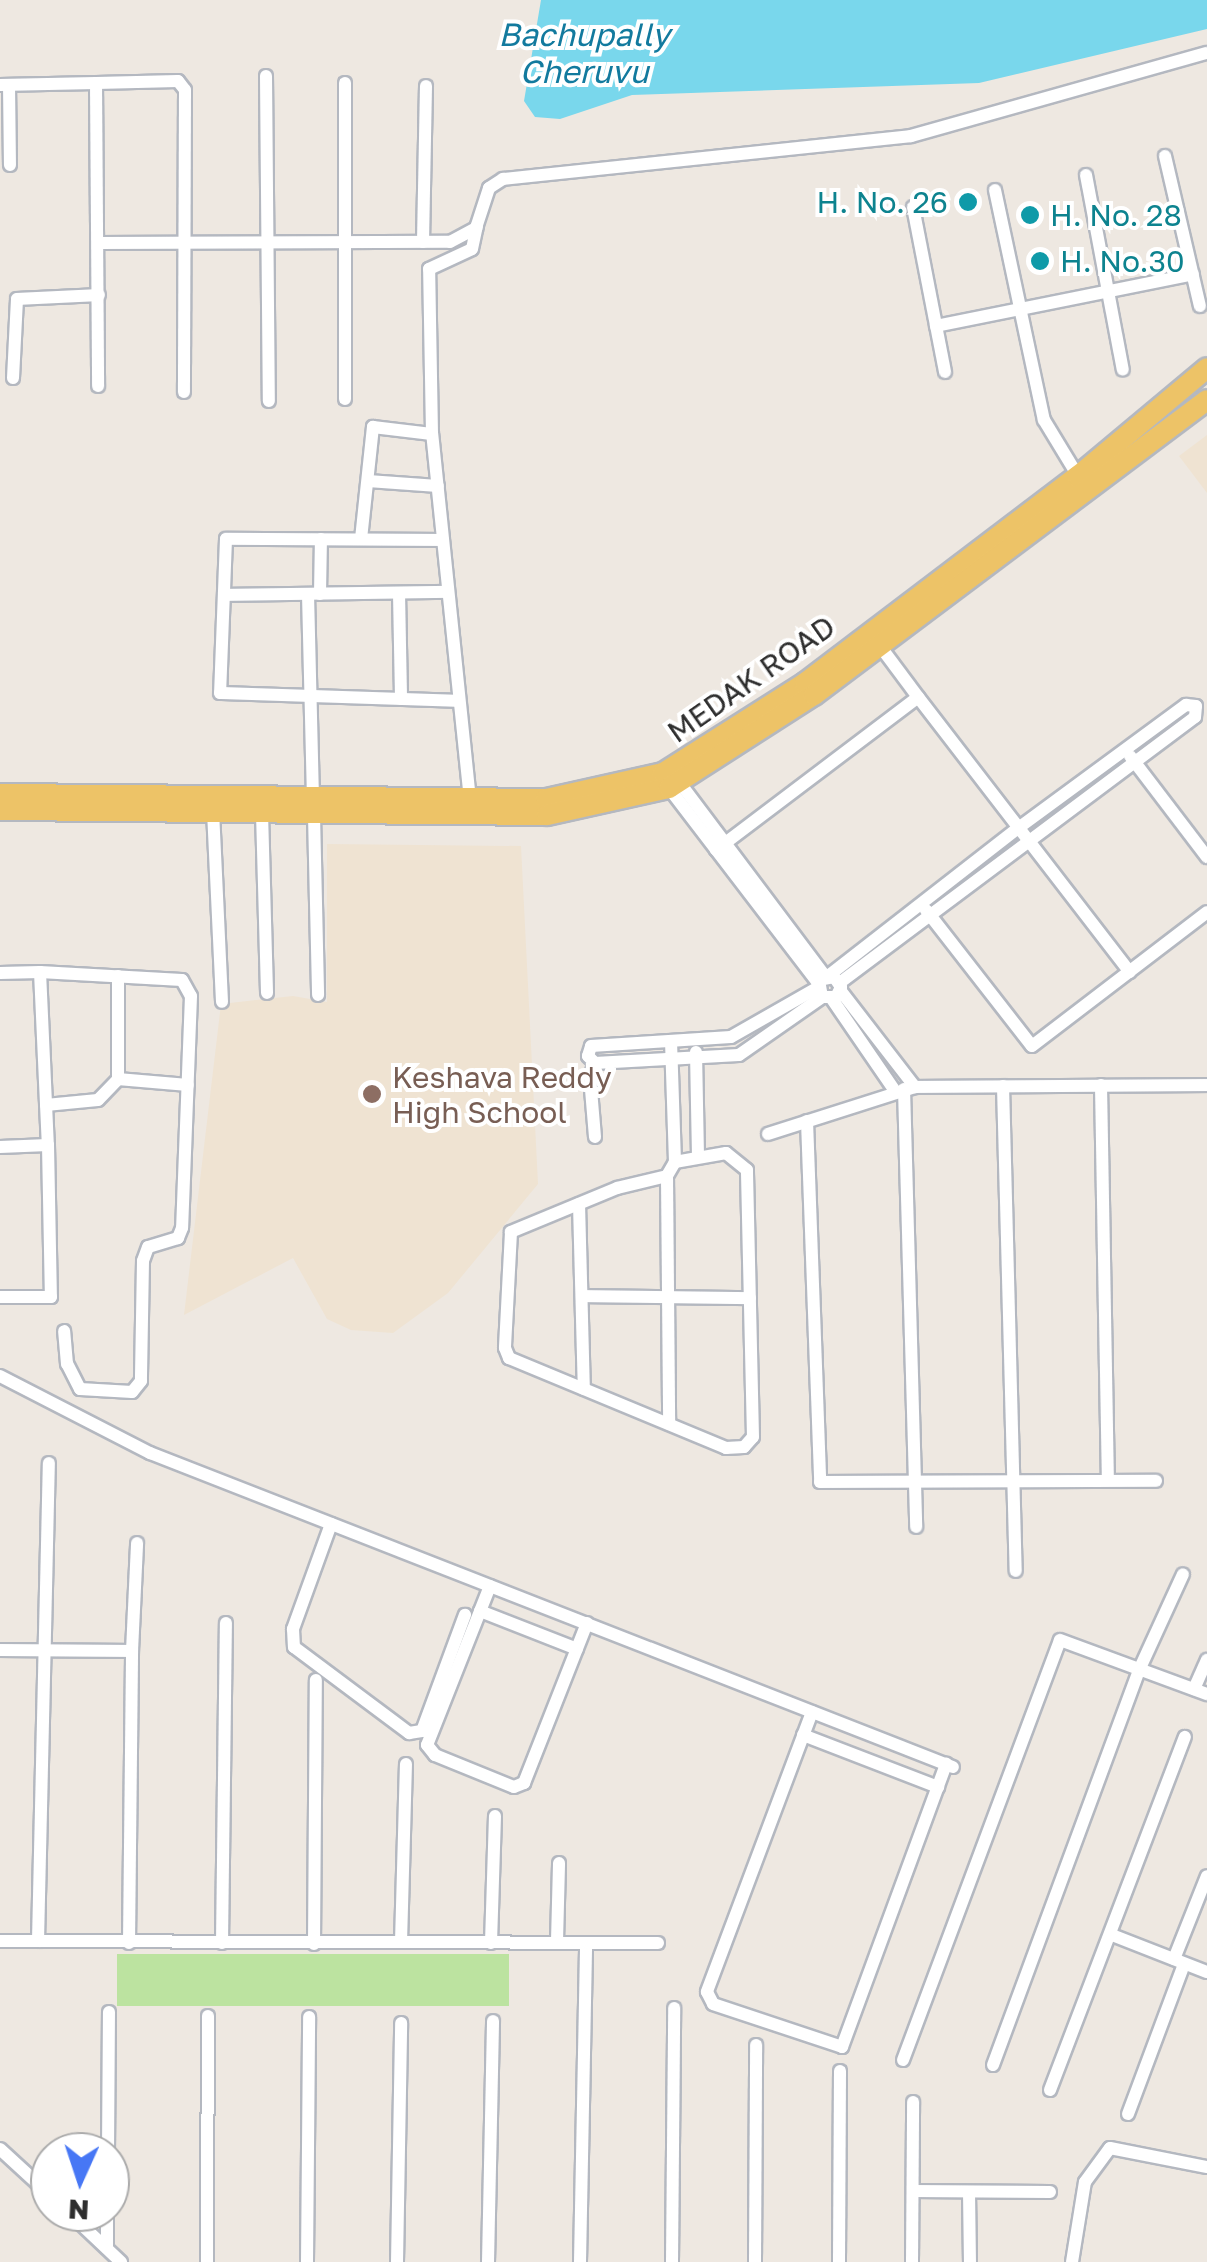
<!DOCTYPE html>
<html>
<head>
<meta charset="utf-8">
<style>
	body { margin:0 }
	#map { position:relative; width:1207px; height:2262px; overflow:hidden; background:#eee8e1; font-family:"Golos Text",sans-serif }
	div>[style] { position:absolute }
	.education>* { inset:0; background:#efe3d2 }
	.green>* { inset:0; background:#bce3a0; transform-origin:0 0 }
	.water>* { inset:0; background:#79d7ec }
	.roads { filter:drop-shadow(2px 0 #b4b8c0) drop-shadow(-2px 0 #b4b8c0) drop-shadow(0 2px #b4b8c0) drop-shadow(0 -2px #b4b8c0) }
	.street>* { height:12px; margin:-6px; padding:0 6px; transform-origin:6px; border-radius:6px; background:#fff }
	.primary>* { height:20px; margin:-10px; padding:0 10px; transform-origin:10px; border-radius:10px; background:#edc367 }
	.dots>* { width:28px; height:28px; translate:-50% -50%; box-sizing:border-box; border:5px solid #fff; border-radius:50% }
	span { translate:-50% -50%; white-space:nowrap; text-align:center; line-height:1.15; -webkit-text-stroke:8px #fff; paint-order:stroke }
	.culture-label { font-size:30px; color:#0d838f }
	.right { translate:-100% -50%; text-align:right }
	.left { translate:0 -50%; text-align:left }
	.street-label { font-size:30px; color:#2e2e2e }
	.education-label { font-size:30px; color:#785e54 }
	.water-label { font-size:32px; color:#127a9e; font-style:italic }
	.north { position:absolute; left:30px; top:2132px; width:100px; height:100px; box-sizing:border-box; background:#fff; border:2px solid #ababab; border-radius:50%; rotate:183deg; font-size:28px; font-weight:700; line-height:40px; text-align:center; color:#2e2e2e }
	.north::after { content:''; display:block; margin:auto; width:35px; height:45px; background:#4777f5; clip-path:polygon(50% 0,100% 100%,50% 72%,0 100%) }
</style>
</head>
<body>
<div id="map">
	<div class="education">
		<div style="clip-path:polygon(1207px 435px,1207px 493px,1179px 456px)"></div>
		<div style="clip-path:polygon(327px 844px,521px 846px,538px 1184px,448px 1293px,393px 1333px,351px 1330px,327px 1319px,293px 1258px,184px 1315px,221px 1004px,293px 996px,327px 1002px)"></div>
	</div>
	<div class="green">
		<div style="left:117px;top:1954px;width:392px;height:52px"></div>
	</div>
	<div class="water">
		<div style="clip-path:polygon(541px 0,1207px 0,1207px 29px,979px 83px,632px 95px,560px 119px,535px 117px,524px 101px)"></div>
	</div>
	<div class="roads">
		<div class="street">
			<div style="left:266px;top:76px;width:325px;rotate:89.5deg"></div>
			<div style="left:96px;top:83px;width:82px;rotate:-1.4deg"></div>
			<div style="left:178px;top:81px;width:11px;rotate:52deg"></div>
			<div style="left:185px;top:90px;width:302px;rotate:90.2deg"></div>
			<div style="left:345px;top:83px;width:316px;rotate:90deg"></div>
			<div style="left:0;top:85px;width:96px;rotate:-1.2deg"></div>
			<div style="left:96px;top:83px;width:303px;rotate:89.6deg"></div>
			<div style="left:9px;top:85px;width:80px;rotate:89.3deg"></div>
			<div style="left:1165px;top:156px;width:154px;rotate:76.9deg"></div>
			<div style="left:1086px;top:175px;width:198px;rotate:79.3deg"></div>
			<div style="left:995px;top:190px;width:235px;rotate:78deg"></div>
			<div style="left:1044px;top:420px;width:66px;rotate:58.7deg"></div>
			<div style="left:913px;top:207px;width:168px;rotate:79deg"></div>
			<div style="left:423px;top:242px;width:156px;rotate:-88.9deg"></div>
			<div style="left:98px;top:243px;width:352px;rotate:-0.2deg"></div>
			<div style="left:450px;top:242px;width:30px;rotate:-28deg"></div>
			<div style="left:476px;top:228px;width:42px;rotate:-72deg"></div>
			<div style="left:489px;top:188px;width:17px;rotate:-33deg"></div>
			<div style="left:503px;top:179px;width:410px;rotate:-6deg"></div>
			<div style="left:911px;top:136px;width:307px;rotate:-15.7deg"></div>
			<div style="left:936px;top:326px;width:262px;rotate:-11.4deg"></div>
			<div style="left:13px;top:378px;width:79px;rotate:-87.1deg"></div>
			<div style="left:17px;top:299px;width:82px;rotate:-2.8deg"></div>
			<div style="left:368px;top:481px;width:70px;rotate:4.1deg"></div>
			<div style="left:361px;top:539px;width:113px;rotate:-83.9deg"></div>
			<div style="left:373px;top:427px;width:59px;rotate:6.8deg"></div>
			<div style="left:443px;top:540px;width:217px;rotate:-179.7deg"></div>
			<div style="left:226px;top:539px;width:154px;rotate:92.2deg"></div>
			<div style="left:220px;top:693px;width:237px;rotate:1.9deg"></div>
			<div style="left:399px;top:593px;width:106px;rotate:88.9deg"></div>
			<div style="left:308px;top:594px;width:202px;rotate:88.6deg"></div>
			<div style="left:320px;top:594px;width:55px;rotate:-89deg"></div>
			<div style="left:224px;top:595px;width:223px;rotate:-0.8deg"></div>
			<div style="left:880px;top:646px;width:64px;rotate:53.3deg"></div>
			<div style="left:1130px;top:756px;width:127px;rotate:52.7deg"></div>
			<div style="left:680px;top:783px;width:241px;rotate:53.1deg"></div>
			<div style="left:669px;top:788px;width:245px;rotate:52.6deg"></div>
			<div style="left:470px;top:800px;width:368px;rotate:-95.9deg"></div>
			<div style="left:432px;top:434px;width:165px;rotate:-91deg"></div>
			<div style="left:429px;top:269px;width:47px;rotate:-24.9deg"></div>
			<div style="left:472px;top:249px;width:24px;rotate:-78deg"></div>
			<div style="left:213px;top:811px;width:191px;rotate:87.3deg"></div>
			<div style="left:262px;top:813px;width:180px;rotate:88.4deg"></div>
			<div style="left:314px;top:815px;width:180px;rotate:88.7deg"></div>
			<div style="left:716px;top:850px;width:253px;rotate:-37.1deg"></div>
			<div style="left:918px;top:697px;width:347px;rotate:52.4deg"></div>
			<div style="left:926px;top:910px;width:172px;rotate:52.1deg"></div>
			<div style="left:1032px;top:1046px;width:220px;rotate:-37.4deg"></div>
			<div style="left:40px;top:972px;width:142px;rotate:3.2deg"></div>
			<div style="left:182px;top:980px;width:18px;rotate:61deg"></div>
			<div style="left:191px;top:996px;width:232px;rotate:92.2deg"></div>
			<div style="left:182px;top:1228px;width:11px;rotate:112deg"></div>
			<div style="left:178px;top:1238px;width:31px;rotate:163deg"></div>
			<div style="left:148px;top:1247px;width:15px;rotate:110deg"></div>
			<div style="left:143px;top:1261px;width:120px;rotate:91deg"></div>
			<div style="left:141px;top:1381px;width:14px;rotate:129deg"></div>
			<div style="left:132px;top:1392px;width:52px;rotate:-176.7deg"></div>
			<div style="left:80px;top:1389px;width:28px;rotate:-117deg"></div>
			<div style="left:67px;top:1364px;width:33px;rotate:-95deg"></div>
			<div style="left:0;top:973px;width:40px;rotate:-1.4deg"></div>
			<div style="left:40px;top:972px;width:173px;rotate:87.4deg"></div>
			<div style="left:828px;top:976px;width:239px;rotate:-37.9deg"></div>
			<div style="left:1017px;top:829px;width:210px;rotate:-36.3deg"></div>
			<div style="left:1186px;top:705px;width:10px;rotate:6deg"></div>
			<div style="left:1196px;top:706px;width:11px;rotate:95deg"></div>
			<div style="left:1195px;top:717px;width:444px;rotate:143.2deg"></div>
			<div style="left:840px;top:990px;width:123px;rotate:52.3deg"></div>
			<div style="left:832px;top:999px;width:112px;rotate:55.6deg"></div>
			<div style="left:671px;top:1041px;width:121px;rotate:88.1deg"></div>
			<div style="left:675px;top:1162px;width:16px;rotate:120deg"></div>
			<div style="left:667px;top:1176px;width:51px;rotate:166.5deg"></div>
			<div style="left:617px;top:1188px;width:115px;rotate:157.5deg"></div>
			<div style="left:511px;top:1232px;width:116px;rotate:93deg"></div>
			<div style="left:505px;top:1348px;width:11px;rotate:68deg"></div>
			<div style="left:509px;top:1358px;width:235px;rotate:22.5deg"></div>
			<div style="left:726px;top:1448px;width:18px;rotate:-3deg"></div>
			<div style="left:744px;top:1447px;width:13px;rotate:-48deg"></div>
			<div style="left:753px;top:1437px;width:267px;rotate:-91.3deg"></div>
			<div style="left:747px;top:1170px;width:27px;rotate:-141deg"></div>
			<div style="left:726px;top:1153px;width:52px;rotate:170deg"></div>
			<div style="left:696px;top:1052px;width:104px;rotate:88.9deg"></div>
			<div style="left:595px;top:1063px;width:144px;rotate:-3.2deg"></div>
			<div style="left:739px;top:1055px;width:101px;rotate:-34.9deg"></div>
			<div style="left:822px;top:997px;width:14px"></div>
			<div style="left:836px;top:997px;width:11px;rotate:-63deg"></div>
			<div style="left:841px;top:987px;width:12px;rotate:-125deg"></div>
			<div style="left:834px;top:977px;width:15px;rotate:169deg"></div>
			<div style="left:819px;top:980px;width:17px;rotate:80deg"></div>
			<div style="left:595px;top:1063px;width:10px;rotate:-135deg"></div>
			<div style="left:588px;top:1056px;width:10px;rotate:-73deg"></div>
			<div style="left:591px;top:1046px;width:140px;rotate:-3.7deg"></div>
			<div style="left:731px;top:1037px;width:99px;rotate:-29.7deg"></div>
			<div style="left:118px;top:1079px;width:103px;rotate:-90deg"></div>
			<div style="left:1101px;top:1085px;width:394px;rotate:89deg"></div>
			<div style="left:1003px;top:1086px;width:485px;rotate:88.5deg"></div>
			<div style="left:904px;top:1089px;width:438px;rotate:88.4deg"></div>
			<div style="left:46px;top:1105px;width:52px;rotate:-5.5deg"></div>
			<div style="left:98px;top:1100px;width:29px;rotate:-46deg"></div>
			<div style="left:118px;top:1079px;width:70px;rotate:4.9deg"></div>
			<div style="left:807px;top:1121px;width:361px;rotate:87.9deg"></div>
			<div style="left:820px;top:1482px;width:336px;rotate:-0.2deg"></div>
			<div style="left:768px;top:1134px;width:154px;rotate:-17.7deg"></div>
			<div style="left:915px;top:1087px;width:292px;rotate:-0.4deg"></div>
			<div style="left:595px;top:1137px;width:60px;rotate:-94.8deg"></div>
			<div style="left:590px;top:1077px;width:15px;rotate:-70deg"></div>
			<div style="left:0;top:1147px;width:48px;rotate:-2.4deg"></div>
			<div style="left:48px;top:1145px;width:152px;rotate:88.9deg"></div>
			<div style="left:51px;top:1297px;width:51px;rotate:180deg"></div>
			<div style="left:667px;top:1176px;width:248px;rotate:89.5deg"></div>
			<div style="left:579px;top:1204px;width:185px;rotate:88.5deg"></div>
			<div style="left:582px;top:1296px;width:168px;rotate:0.7deg"></div>
			<div style="left:0;top:1376px;width:169px;rotate:27.2deg"></div>
			<div style="left:150px;top:1453px;width:862px;rotate:21.36deg"></div>
			<div style="left:331px;top:1524px;width:112px;rotate:109.9deg"></div>
			<div style="left:293px;top:1629px;width:18px;rotate:87deg"></div>
			<div style="left:294px;top:1647px;width:144px;rotate:36.8deg"></div>
			<div style="left:409px;top:1733px;width:13px;rotate:-9deg"></div>
			<div style="left:422px;top:1731px;width:124px;rotate:-69.7deg"></div>
			<div style="left:490px;top:1586px;width:171px;rotate:111.6deg"></div>
			<div style="left:427px;top:1745px;width:13px;rotate:51deg"></div>
			<div style="left:435px;top:1755px;width:85px;rotate:22.1deg"></div>
			<div style="left:514px;top:1787px;width:11px;rotate:-22deg"></div>
			<div style="left:524px;top:1783px;width:172px;rotate:-68.5deg"></div>
			<div style="left:480px;top:1611px;width:104px;rotate:21.4deg"></div>
			<div style="left:0;top:1650px;width:132px;rotate:0.4deg"></div>
			<div style="left:132px;top:1651px;width:108px;rotate:-87.3deg"></div>
			<div style="left:1194px;top:1689px;width:32px;rotate:-66deg"></div>
			<div style="left:812px;top:1712px;width:299px;rotate:110.6deg"></div>
			<div style="left:707px;top:1992px;width:13px;rotate:63deg"></div>
			<div style="left:713px;top:2004px;width:136px;rotate:18.4deg"></div>
			<div style="left:842px;top:2047px;width:302px;rotate:-69.8deg"></div>
			<div style="left:803px;top:1735px;width:145px;rotate:21.1deg"></div>
			<div style="left:1112px;top:1935px;width:102px;rotate:21.3deg"></div>
			<div style="left:0;top:1941px;width:658px;rotate:0.17deg"></div>
			<div style="left:38px;top:1941px;width:478px;rotate:-88.7deg"></div>
			<div style="left:557px;top:1941px;width:78px;rotate:-88.5deg"></div>
			<div style="left:401px;top:1942px;width:178px;rotate:-88.4deg"></div>
			<div style="left:129px;top:1943px;width:292px;rotate:-89.4deg"></div>
			<div style="left:222px;top:1943px;width:320px;rotate:-89.3deg"></div>
			<div style="left:491px;top:1943px;width:127px;rotate:-88.2deg"></div>
			<div style="left:314px;top:1944px;width:264px;rotate:-89.6deg"></div>
			<div style="left:1174px;top:1959px;width:89px;rotate:-68.3deg"></div>
			<div style="left:903px;top:2060px;width:448px;rotate:-69.5deg"></div>
			<div style="left:1060px;top:1640px;width:157px;rotate:20.2deg"></div>
			<div style="left:993px;top:2065px;width:423px;rotate:-69.7deg"></div>
			<div style="left:1140px;top:1668px;width:103px;rotate:-65.4deg"></div>
			<div style="left:1050px;top:2090px;width:378px;rotate:-69.1deg"></div>
			<div style="left:1128px;top:2114px;width:160px;rotate:-69.5deg"></div>
			<div style="left:0;top:2149px;width:68px;rotate:42.6deg"></div>
			<div style="left:108px;top:2152px;width:140px;rotate:-89.6deg"></div>
			<div style="left:913px;top:2191px;width:137px;rotate:0.4deg"></div>
			<div style="left:969px;top:2192px;width:70px;rotate:89.2deg"></div>
			<div style="left:68px;top:2212px;width:73px;rotate:43.3deg"></div>
			<div style="left:107px;top:2248px;width:36px;rotate:-90deg"></div>
			<div style="left:207px;top:2262px;width:246px;rotate:-89.8deg"></div>
			<div style="left:307px;top:2262px;width:245px;rotate:-89.5deg"></div>
			<div style="left:397px;top:2262px;width:239px;rotate:-89deg"></div>
			<div style="left:488px;top:2262px;width:241px;rotate:-88.8deg"></div>
			<div style="left:580px;top:2262px;width:319px;rotate:-88.9deg"></div>
			<div style="left:672px;top:2262px;width:254px;rotate:-89.5deg"></div>
			<div style="left:755px;top:2262px;width:217px;rotate:-89.7deg"></div>
			<div style="left:839px;top:2262px;width:191px;rotate:-89.7deg"></div>
			<div style="left:912px;top:2262px;width:160px;rotate:-89.6deg"></div>
			<div style="left:1072px;top:2262px;width:81px;rotate:-80.8deg"></div>
			<div style="left:1085px;top:2182px;width:42px;rotate:-53.7deg"></div>
			<div style="left:1110px;top:2148px;width:99px;rotate:11.1deg"></div>
		</div>
		<div class="primary">
			<div style="left:0;top:794px;width:546px;rotate:0.52deg"></div>
			<div style="left:546px;top:799px;width:120px;rotate:-12.5deg"></div>
			<div style="left:663px;top:773px;width:168px;rotate:-32.4deg"></div>
			<div style="left:805px;top:683px;width:343px;rotate:-37.2deg"></div>
			<div style="left:1078px;top:476px;width:168px;rotate:-39.9deg"></div>
			<div style="left:0;top:810px;width:547px;rotate:0.52deg"></div>
			<div style="left:547px;top:815px;width:125px;rotate:-12.5deg"></div>
			<div style="left:669px;top:788px;width:172px;rotate:-32.7deg"></div>
			<div style="left:814px;top:695px;width:491px;rotate:-36.9deg"></div>
		</div>
	</div>
	<div class="dots">
		<div style="left:968px;top:202px;background:#0f9aa8"></div>
		<div style="left:1030px;top:215px;background:#0f9aa8"></div>
		<div style="left:1040px;top:261px;background:#0f9aa8"></div>
		<div style="left:372px;top:1094px;background:#8d6e63"></div>
	</div>
	<div class="culture-label">
		<span class="right" style="left:948px;top:202px">H. No. 26</span>
		<span class="left" style="left:1050px;top:215px">H. No. 28</span>
		<span class="left" style="left:1060px;top:261px">H. No.30</span>
	</div>
	<div class="street-label">
		<span style="left:751px;top:679px;rotate:-35deg">MEDAK ROAD</span>
	</div>
	<div class="education-label">
		<span class="left" style="left:392px;top:1094px">Keshava Reddy<br>High School</span>
	</div>
	<div class="water-label">
		<span style="left:584px;top:53px">Bachupally<br>Cheruvu</span>
	</div>
	<div class="north">N</div>
</div>
</body>
</html>
